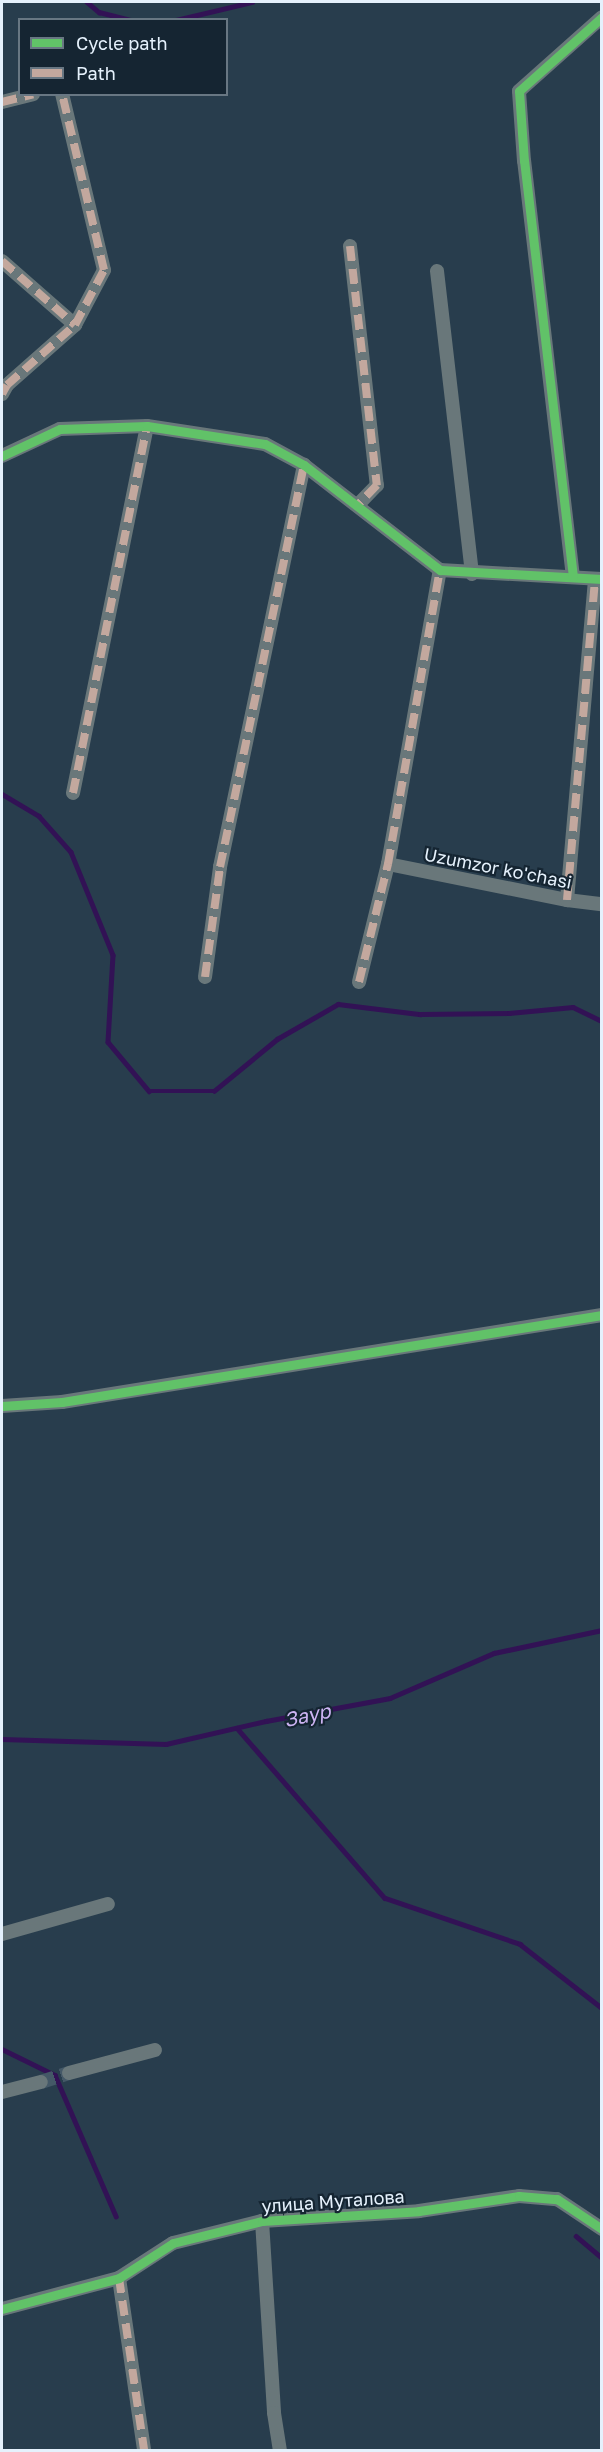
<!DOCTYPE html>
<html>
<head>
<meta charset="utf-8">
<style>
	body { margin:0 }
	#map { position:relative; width:603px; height:2452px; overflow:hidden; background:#283d4d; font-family:"Golos Text",sans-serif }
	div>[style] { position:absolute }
	.stream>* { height:4.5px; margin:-2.25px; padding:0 2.25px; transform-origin:2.25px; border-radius:2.25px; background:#321255 }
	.minor-tunnel>* { height:14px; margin-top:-7px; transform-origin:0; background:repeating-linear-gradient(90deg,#445867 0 14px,transparent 0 21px) }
	.minor>* { height:14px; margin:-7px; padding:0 7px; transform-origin:7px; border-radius:7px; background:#69777a }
	.quiet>* { height:8px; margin-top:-4px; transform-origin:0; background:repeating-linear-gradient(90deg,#c3a89e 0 15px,transparent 0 23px) }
	.cycleway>* { height:9px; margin:-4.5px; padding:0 4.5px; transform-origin:4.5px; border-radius:4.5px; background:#61c268 }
	span { translate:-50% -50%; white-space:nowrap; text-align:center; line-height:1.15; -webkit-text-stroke:4.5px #152532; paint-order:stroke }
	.street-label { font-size:18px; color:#e5f1fc }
	.water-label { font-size:20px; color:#cdb4f3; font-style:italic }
	.frame { position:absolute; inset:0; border:3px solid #e5f1fc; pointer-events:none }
	.legend { position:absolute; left:18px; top:18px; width:210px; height:78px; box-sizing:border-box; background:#152532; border:2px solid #687783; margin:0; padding:8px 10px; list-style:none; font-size:18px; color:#e5f1fc }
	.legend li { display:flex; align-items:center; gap:12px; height:30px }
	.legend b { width:30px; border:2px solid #687783 }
</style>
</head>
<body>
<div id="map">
	<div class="stream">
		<div style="left:87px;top:2px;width:16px;rotate:40deg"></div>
		<div style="left:99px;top:12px;width:34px;rotate:14deg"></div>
		<div style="left:176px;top:20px;width:78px;rotate:-13.3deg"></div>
		<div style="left:2px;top:794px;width:43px;rotate:30.7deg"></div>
		<div style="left:39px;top:816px;width:48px;rotate:48.4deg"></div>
		<div style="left:71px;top:852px;width:111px;rotate:67.8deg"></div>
		<div style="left:113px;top:955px;width:87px;rotate:93.3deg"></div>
		<div style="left:108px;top:1042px;width:64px;rotate:50.1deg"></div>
		<div style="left:149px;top:1091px;width:65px"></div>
		<div style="left:214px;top:1091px;width:82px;rotate:-39.5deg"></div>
		<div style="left:277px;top:1039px;width:70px;rotate:-29.8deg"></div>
		<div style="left:338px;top:1004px;width:83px;rotate:7deg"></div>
		<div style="left:420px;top:1014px;width:89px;rotate:-0.6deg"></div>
		<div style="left:509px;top:1013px;width:64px;rotate:-5.4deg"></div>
		<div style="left:573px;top:1007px;width:32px;rotate:26deg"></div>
		<div style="left:237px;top:1728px;width:225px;rotate:49deg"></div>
		<div style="left:385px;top:1898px;width:143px;rotate:18.8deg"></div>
		<div style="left:520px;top:1944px;width:104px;rotate:38deg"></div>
		<div style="left:2px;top:1739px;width:164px;rotate:1.7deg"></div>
		<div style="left:166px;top:1744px;width:103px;rotate:-13deg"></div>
		<div style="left:266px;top:1721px;width:126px;rotate:-10.5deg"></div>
		<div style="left:390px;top:1698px;width:113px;rotate:-23.4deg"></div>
		<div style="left:494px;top:1653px;width:110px;rotate:-12deg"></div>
		<div style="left:2px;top:2049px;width:59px;rotate:26.1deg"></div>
		<div style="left:55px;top:2075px;width:154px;rotate:66.6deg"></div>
		<div style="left:576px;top:2236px;width:34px;rotate:40deg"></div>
	</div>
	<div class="minor-tunnel">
		<div style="left:41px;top:2082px;width:29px;rotate:-18deg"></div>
	</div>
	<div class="minor">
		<div style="left:2px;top:102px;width:32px;rotate:-14deg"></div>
		<div style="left:350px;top:246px;width:241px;rotate:83.6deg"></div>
		<div style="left:377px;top:485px;width:28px;rotate:134deg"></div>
		<div style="left:2px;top:261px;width:97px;rotate:41.2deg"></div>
		<div style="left:437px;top:271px;width:305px;rotate:83.4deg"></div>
		<div style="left:2px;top:394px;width:10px;rotate:-61deg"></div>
		<div style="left:7px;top:385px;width:91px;rotate:-41.4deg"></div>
		<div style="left:75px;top:325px;width:62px;rotate:-62.2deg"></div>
		<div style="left:104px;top:270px;width:181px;rotate:-103.4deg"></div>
		<div style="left:2px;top:456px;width:64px;rotate:-25deg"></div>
		<div style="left:60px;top:429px;width:87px;rotate:-2deg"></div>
		<div style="left:147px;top:426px;width:119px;rotate:8.7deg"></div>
		<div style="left:265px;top:444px;width:44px;rotate:28.3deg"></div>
		<div style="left:304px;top:465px;width:172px;rotate:37.7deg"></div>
		<div style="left:440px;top:570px;width:162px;rotate:3.2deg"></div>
		<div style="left:573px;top:577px;width:419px;rotate:-96.7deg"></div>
		<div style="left:524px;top:161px;width:70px;rotate:-94.1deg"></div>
		<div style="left:519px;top:91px;width:111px;rotate:-41.7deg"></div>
		<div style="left:73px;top:793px;width:374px;rotate:-78.6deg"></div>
		<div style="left:388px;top:864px;width:183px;rotate:11.4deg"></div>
		<div style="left:567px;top:900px;width:35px;rotate:7deg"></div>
		<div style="left:567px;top:900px;width:322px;rotate:-85deg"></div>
		<div style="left:205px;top:977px;width:111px;rotate:-82.2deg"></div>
		<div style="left:220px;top:867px;width:411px;rotate:-78.2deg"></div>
		<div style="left:359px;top:982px;width:122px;rotate:-76.2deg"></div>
		<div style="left:388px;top:864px;width:299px;rotate:-80deg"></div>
		<div style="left:2px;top:1406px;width:60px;rotate:-3.8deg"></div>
		<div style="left:62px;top:1402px;width:547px;rotate:-9.15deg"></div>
		<div style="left:2px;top:1934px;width:110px;rotate:-15.8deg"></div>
		<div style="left:69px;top:2073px;width:89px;rotate:-15deg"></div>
		<div style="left:2px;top:2092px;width:40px;rotate:-14.4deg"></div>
		<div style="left:262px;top:2221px;width:192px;rotate:86.4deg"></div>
		<div style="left:274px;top:2413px;width:37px;rotate:81deg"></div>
		<div style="left:119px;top:2278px;width:174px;rotate:81.7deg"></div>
		<div style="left:2px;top:2309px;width:121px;rotate:-14.8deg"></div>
		<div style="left:119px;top:2278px;width:64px;rotate:-32.9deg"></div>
		<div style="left:173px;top:2243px;width:92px;rotate:-13.9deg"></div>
		<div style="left:262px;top:2221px;width:157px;rotate:-3.6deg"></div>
		<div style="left:419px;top:2211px;width:101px;rotate:-8.5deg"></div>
		<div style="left:519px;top:2196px;width:38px;rotate:5deg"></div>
		<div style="left:557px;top:2199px;width:54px;rotate:33.7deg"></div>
	</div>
	<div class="quiet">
		<div style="left:2px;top:102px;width:32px;rotate:-14deg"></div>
		<div style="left:350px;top:246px;width:241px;rotate:83.6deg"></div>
		<div style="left:377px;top:485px;width:28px;rotate:134deg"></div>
		<div style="left:2px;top:261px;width:97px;rotate:41.2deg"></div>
		<div style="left:2px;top:394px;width:10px;rotate:-61deg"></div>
		<div style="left:7px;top:385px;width:91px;rotate:-41.4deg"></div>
		<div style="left:75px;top:325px;width:62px;rotate:-62.2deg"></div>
		<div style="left:104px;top:270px;width:181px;rotate:-103.4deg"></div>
		<div style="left:73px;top:793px;width:374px;rotate:-78.6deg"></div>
		<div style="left:567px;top:900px;width:322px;rotate:-85deg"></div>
		<div style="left:205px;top:977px;width:111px;rotate:-82.2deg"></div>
		<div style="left:220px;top:867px;width:411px;rotate:-78.2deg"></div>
		<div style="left:359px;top:982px;width:122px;rotate:-76.2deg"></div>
		<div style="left:388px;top:864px;width:299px;rotate:-80deg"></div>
		<div style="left:119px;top:2278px;width:174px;rotate:81.7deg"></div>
	</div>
	<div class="cycleway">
		<div style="left:2px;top:456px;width:64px;rotate:-25deg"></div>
		<div style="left:60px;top:429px;width:87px;rotate:-2deg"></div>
		<div style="left:147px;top:426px;width:119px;rotate:8.7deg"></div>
		<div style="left:265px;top:444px;width:44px;rotate:28.3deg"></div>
		<div style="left:304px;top:465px;width:172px;rotate:37.7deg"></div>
		<div style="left:440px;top:570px;width:162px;rotate:3.2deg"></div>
		<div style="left:573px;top:577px;width:419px;rotate:-96.7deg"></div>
		<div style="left:524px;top:161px;width:70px;rotate:-94.1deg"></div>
		<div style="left:519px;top:91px;width:111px;rotate:-41.7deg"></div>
		<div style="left:2px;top:1406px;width:60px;rotate:-3.8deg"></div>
		<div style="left:62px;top:1402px;width:547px;rotate:-9.15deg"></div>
		<div style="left:2px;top:2309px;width:121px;rotate:-14.8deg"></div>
		<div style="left:119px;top:2278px;width:64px;rotate:-32.9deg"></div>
		<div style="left:173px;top:2243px;width:92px;rotate:-13.9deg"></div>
		<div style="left:262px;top:2221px;width:157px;rotate:-3.6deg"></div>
		<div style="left:419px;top:2211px;width:101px;rotate:-8.5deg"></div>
		<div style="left:519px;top:2196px;width:38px;rotate:5deg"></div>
		<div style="left:557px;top:2199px;width:54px;rotate:33.7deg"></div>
	</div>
	<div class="street-label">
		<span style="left:498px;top:868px;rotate:11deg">Uzumzor ko'chasi</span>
		<span style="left:333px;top:2201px;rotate:-4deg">улица Муталова</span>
	</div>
	<div class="water-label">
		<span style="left:307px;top:1715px;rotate:-12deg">Заур</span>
	</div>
	<div class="frame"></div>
	<ul class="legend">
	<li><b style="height:8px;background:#61c268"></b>Cycle path</li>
	<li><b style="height:8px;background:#c3a89e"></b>Path</li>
	</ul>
</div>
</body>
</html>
